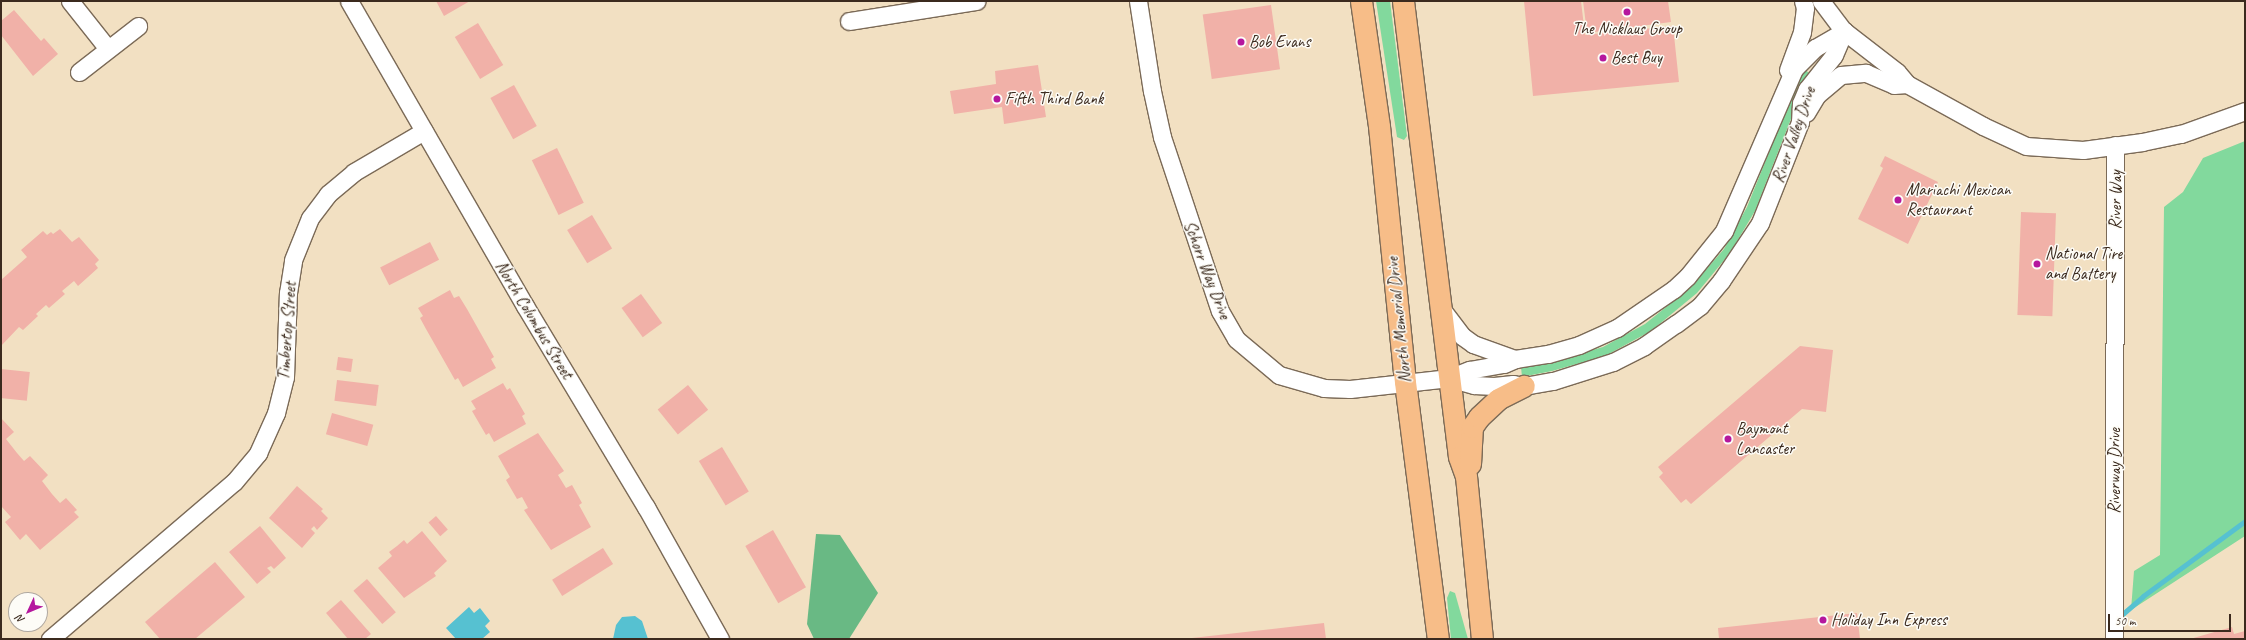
<!DOCTYPE html>
<html>
<head>
<meta charset="utf-8">
<style>
	body { margin:0 }
	#map { position:relative; width:2246px; height:640px; overflow:hidden; background:#f2e0c2; font-family:Caveat,sans-serif }
	div>[style] { position:absolute }
	.green>* { inset:0; background:#82d99d }
	.forest>* { inset:0; background:#69b984 }
	.water>* { inset:0; background:#56c1d1 }
	.stream>* { height:5px; margin:-2.5px; padding:0 2.5px; transform-origin:2.5px; border-radius:2.5px; background:#56c1d1 }
	.building>* { inset:0; background:#f1b1a8; transform-origin:0 0 }
	.roads { filter:drop-shadow(1px 0 #7b6a57) drop-shadow(-1px 0 #7b6a57) drop-shadow(0 1px #7b6a57) drop-shadow(0 -1px #7b6a57) }
	.minor>* { height:17px; margin:-8.5px; padding:0 8.5px; transform-origin:8.5px; border-radius:8.5px; background:#fff }
	.major>* { height:21px; margin:-10.5px; padding:0 10.5px; transform-origin:10.5px; border-radius:10.5px; background:#f7bd88 }
	.dots>* { width:11px; height:11px; translate:-50% -50%; box-sizing:border-box; border:2px solid #fdfcf7; border-radius:50% }
	span { translate:-50% -50%; white-space:nowrap; text-align:center; line-height:1.15; -webkit-text-stroke:3px #fdfcf7; paint-order:stroke }
	.poi-label { font-size:17px; color:#3b2a1e }
	.left { translate:0 -50%; text-align:left }
	.street-label { font-size:17px; color:#3b2a1e }
	.frame { position:absolute; inset:0; border:2px solid #3b2a1e; pointer-events:none }
	.north { position:absolute; left:8px; top:592px; width:40px; height:40px; box-sizing:border-box; background:#fdfcf7; border:1px solid #afa8a0; border-radius:50%; rotate:226deg; font-size:11px; font-weight:700; line-height:16px; text-align:center; color:#3b2a1e }
	.north::after { content:''; display:block; margin:auto; width:14px; height:18px; background:#b5179e; clip-path:polygon(50% 0,100% 100%,50% 72%,0 100%) }
	.scale { position:absolute; left:2108px; top:614px; width:123px; height:18px; box-sizing:border-box; border:2px solid #3b2a1e; border-top:0; padding-left:5px; font-size:12px; line-height:14px; white-space:nowrap; color:#3b2a1e; -webkit-text-stroke:3px #fdfcf7; paint-order:stroke }
</style>
</head>
<body>
<div id="map">
	<div class="green">
		<div style="clip-path:polygon(1376px 1px,1390px 1px,1407px 136px,1404px 140px,1397px 137px)"></div>
		<div style="clip-path:polygon(1803px 68px,1809px 73px,1755px 211px,1730px 253px,1697px 293px,1651px 331px,1605px 356px,1552px 371px,1522px 377px,1521px 367px,1551px 362px,1603px 347px,1645px 324px,1691px 287px,1724px 249px,1747px 207px)"></div>
		<div style="clip-path:polygon(2245px 141px,2245px 536px,2131px 610px,2134px 571px,2160px 555px,2164px 207px,2183px 192px,2203px 158px)"></div>
		<div style="clip-path:polygon(1450px 591px,1455px 593px,1468px 639px,1451px 639px,1447px 598px)"></div>
	</div>
	<div class="forest">
		<div style="clip-path:polygon(816px 534px,840px 535px,878px 593px,849px 639px,814px 639px,807px 624px)"></div>
	</div>
	<div class="water">
		<div style="clip-path:polygon(469px 607px,474px 613px,480px 608px,490px 621px,485px 626px,490px 632px,482px 639px,456px 639px,446px 628px)"></div>
		<div style="clip-path:polygon(635px 616px,642px 621px,648px 639px,613px 639px,616px 625px,622px 617px)"></div>
	</div>
	<div class="stream">
		<div style="left:2118px;top:618px;width:33px;rotate:-41deg"></div>
		<div style="left:2143px;top:596px;width:127px;rotate:-36.3deg"></div>
	</div>
	<div class="building">
		<div style="clip-path:polygon(436px 1px,470px 1px,444px 16px)"></div>
		<div style="clip-path:polygon(1524px 1px,1581px 1px,1585px 35px,1673px 26px,1679px 82px,1533px 96px)"></div>
		<div style="clip-path:polygon(1583px 1px,1668px 1px,1671px 22px,1587px 33px)"></div>
		<div style="left:1271px;top:5px;width:65px;height:69px;rotate:82deg"></div>
		<div style="clip-path:polygon(14px 10px,41px 41px,44px 38px,58px 54px,33px 76px,1px 35px,1px 21px)"></div>
		<div style="left:478px;top:23px;width:49px;height:27px;rotate:59deg"></div>
		<div style="clip-path:polygon(1038px 65px,1046px 117px,1004px 124px,1002px 107px,954px 114px,950px 91px,996px 84px,995px 71px)"></div>
		<div style="left:514px;top:85px;width:47px;height:27px;rotate:61deg"></div>
		<div style="left:557px;top:148px;width:61px;height:28px;rotate:64deg"></div>
		<div style="clip-path:polygon(1885px 156px,1938px 182px,1908px 244px,1858px 219px,1883px 168px,1880px 166px)"></div>
		<div style="left:2021px;top:212px;width:35px;height:103px;rotate:2deg"></div>
		<div style="left:592px;top:215px;width:39px;height:29px;rotate:59deg"></div>
		<div style="clip-path:polygon(60px 229px,72px 242px,79px 237px,99px 260px,95px 264px,98px 268px,78px 286px,74px 281px,62px 291px,65px 294px,49px 308px,46px 305px,36px 314px,38px 316px,23px 330px,19px 327px,1px 346px,1px 280px,27px 257px,21px 250px,43px 231px,47px 235px,51px 232px,53px 234px)"></div>
		<div style="left:430px;top:242px;width:20px;height:56px;rotate:63deg"></div>
		<div style="clip-path:polygon(450px 290px,454px 298px,459px 296px,467px 309px,494px 357px,491px 359px,496px 368px,463px 387px,458px 378px,455px 380px,426px 329px,420px 318px,423px 316px,418px 308px)"></div>
		<div style="left:641px;top:294px;width:36px;height:24px;rotate:54deg"></div>
		<div style="clip-path:polygon(1800px 346px,1833px 350px,1826px 412px,1802px 409px,1691px 504px,1686px 499px,1681px 503px,1659px 477px,1663px 473px,1658px 467px)"></div>
		<div style="left:338px;top:357px;width:15px;height:13px;rotate:8deg"></div>
		<div style="left:1px;top:369px;width:29px;height:29px;rotate:6deg"></div>
		<div style="left:337px;top:380px;width:42px;height:21px;rotate:7deg"></div>
		<div style="clip-path:polygon(503px 383px,507px 390px,510px 388px,525px 414px,522px 416px,526px 424px,494px 442px,489px 433px,486px 435px,472px 411px,476px 409px,471px 401px)"></div>
		<div style="left:688px;top:385px;width:32px;height:39px;rotate:51deg"></div>
		<div style="left:332px;top:413px;width:43px;height:22px;rotate:16deg"></div>
		<div style="clip-path:polygon(1px 418px,14px 432px,6px 439px,17px 453px,24px 461px,30px 456px,48px 475px,42px 481px,52px 494px,60px 503px,66px 498px,77px 510px,74px 512px,79px 517px,40px 550px,26px 534px,20px 540px,5px 522px,11px 517px,1px 506px)"></div>
		<div style="clip-path:polygon(538px 433px,564px 471px,558px 475px,566px 488px,572px 485px,582px 503px,579px 505px,591px 527px,551px 550px,524px 510px,528px 508px,522px 497px,517px 499px,506px 480px,510px 477px,498px 456px)"></div>
		<div style="left:722px;top:447px;width:52px;height:27px;rotate:59deg"></div>
		<div style="clip-path:polygon(297px 486px,323px 509px,321px 511px,328px 518px,317px 530px,314px 526px,311px 529px,315px 533px,302px 548px,269px 518px)"></div>
		<div style="left:436px;top:516px;width:18px;height:10px;rotate:49deg"></div>
		<div style="clip-path:polygon(260px 526px,286px 558px,274px 569px,271px 566px,267px 568px,271px 572px,257px 584px,229px 552px)"></div>
		<div style="left:773px;top:530px;width:66px;height:32px;rotate:60deg"></div>
		<div style="clip-path:polygon(422px 531px,447px 561px,434px 573px,436px 576px,404px 598px,378px 568px,392px 556px,389px 552px,397px 546px,404px 540px,407px 544px)"></div>
		<div style="left:603px;top:548px;width:19px;height:60px;rotate:58deg"></div>
		<div style="clip-path:polygon(215px 562px,245px 597px,195px 639px,160px 639px,145px 622px)"></div>
		<div style="left:367px;top:579px;width:44px;height:18px;rotate:49deg"></div>
		<div style="clip-path:polygon(341px 600px,371px 634px,365px 639px,348px 639px,326px 613px)"></div>
		<div style="clip-path:polygon(1857px 613px,1860px 639px,1719px 639px,1718px 628px)"></div>
		<div style="clip-path:polygon(1324px 623px,1326px 639px,1192px 639px,1192px 638px)"></div>
		<div style="clip-path:polygon(2232px 627px,2234px 634px,2245px 631px,2245px 639px,2190px 639px)"></div>
	</div>
	<div class="roads">
		<div class="minor">
			<div style="left:70px;top:1px;width:61px;rotate:51.6deg"></div>
			<div style="left:349px;top:1px;width:352px;rotate:60deg"></div>
			<div style="left:525px;top:306px;width:235px;rotate:59deg"></div>
			<div style="left:646px;top:507px;width:151px;rotate:60.7deg"></div>
			<div style="left:1138px;top:1px;width:91px;rotate:81.2deg"></div>
			<div style="left:1152px;top:91px;width:47px;rotate:77.7deg"></div>
			<div style="left:1162px;top:137px;width:183px;rotate:71.6deg"></div>
			<div style="left:1220px;top:311px;width:32px;rotate:60deg"></div>
			<div style="left:1236px;top:339px;width:56px;rotate:39.9deg"></div>
			<div style="left:1279px;top:375px;width:47px;rotate:16.1deg"></div>
			<div style="left:1324px;top:388px;width:26px;rotate:2deg"></div>
			<div style="left:1350px;top:389px;width:100px;rotate:-6.3deg"></div>
			<div style="left:1449px;top:378px;width:26px;rotate:16deg"></div>
			<div style="left:1474px;top:385px;width:20px;rotate:3deg"></div>
			<div style="left:1494px;top:386px;width:19px;rotate:-6deg"></div>
			<div style="left:1513px;top:384px;width:11px;rotate:10deg"></div>
			<div style="left:1524px;top:386px;width:29px;rotate:-10deg"></div>
			<div style="left:1553px;top:381px;width:63px;rotate:-17.6deg"></div>
			<div style="left:1613px;top:362px;width:35px;rotate:-27deg"></div>
			<div style="left:1644px;top:346px;width:39px;rotate:-35deg"></div>
			<div style="left:1676px;top:324px;width:30px;rotate:-37deg"></div>
			<div style="left:1700px;top:306px;width:33px;rotate:-50deg"></div>
			<div style="left:1721px;top:281px;width:70px;rotate:-56.1deg"></div>
			<div style="left:1760px;top:223px;width:109px;rotate:-68.4deg"></div>
			<div style="left:1800px;top:122px;width:19px;rotate:-87deg"></div>
			<div style="left:1801px;top:103px;width:15px;rotate:-67deg"></div>
			<div style="left:1807px;top:89px;width:43px;rotate:-51.5deg"></div>
			<div style="left:1834px;top:55px;width:26px;rotate:-67deg"></div>
			<div style="left:1821px;top:1px;width:38px;rotate:53deg"></div>
			<div style="left:1844px;top:31px;width:67px;rotate:37.7deg"></div>
			<div style="left:1897px;top:72px;width:16px;rotate:50deg"></div>
			<div style="left:1907px;top:84px;width:87px;rotate:28.9deg"></div>
			<div style="left:1983px;top:126px;width:47px;rotate:24.9deg"></div>
			<div style="left:2026px;top:146px;width:57px;rotate:4deg"></div>
			<div style="left:2083px;top:150px;width:60px;rotate:-7.7deg"></div>
			<div style="left:2142px;top:142px;width:40px;rotate:-12deg"></div>
			<div style="left:2181px;top:134px;width:68px;rotate:-19.8deg"></div>
			<div style="left:849px;top:21px;width:129px;rotate:-8.9deg"></div>
			<div style="left:1788px;top:70px;width:40px;rotate:-69.8deg"></div>
			<div style="left:1802px;top:32px;width:24px;rotate:-83deg"></div>
			<div style="left:1805px;top:8px;width:7px;rotate:-106deg"></div>
			<div style="left:79px;top:72px;width:75px;rotate:-37.9deg"></div>
			<div style="left:1806px;top:113px;width:21px;rotate:-59deg"></div>
			<div style="left:1817px;top:95px;width:31px;rotate:-40deg"></div>
			<div style="left:1841px;top:75px;width:25px;rotate:-5deg"></div>
			<div style="left:1866px;top:73px;width:30px;rotate:23deg"></div>
			<div style="left:1894px;top:85px;width:13px;rotate:-4deg"></div>
			<div style="left:1441px;top:308px;width:35px;rotate:53deg"></div>
			<div style="left:1462px;top:336px;width:14px;rotate:36deg"></div>
			<div style="left:1473px;top:344px;width:45px;rotate:19.7deg"></div>
			<div style="left:1449px;top:378px;width:22px;rotate:-22deg"></div>
			<div style="left:1469px;top:370px;width:36px;rotate:-10deg"></div>
			<div style="left:1504px;top:364px;width:12px;rotate:-24deg"></div>
			<div style="left:1515px;top:359px;width:33px;rotate:-9deg"></div>
			<div style="left:1548px;top:354px;width:32px;rotate:-16deg"></div>
			<div style="left:1579px;top:345px;width:42px;rotate:-24.1deg"></div>
			<div style="left:1617px;top:328px;width:69px;rotate:-34.4deg"></div>
			<div style="left:1674px;top:289px;width:18px;rotate:-43deg"></div>
			<div style="left:1687px;top:277px;width:59px;rotate:-51.2deg"></div>
			<div style="left:1724px;top:231px;width:176px;rotate:-66.6deg"></div>
			<div style="left:1794px;top:69px;width:30px;rotate:-45deg"></div>
			<div style="left:1815px;top:48px;width:34px;rotate:-30deg"></div>
			<div style="left:50px;top:639px;width:242px;rotate:-40.5deg"></div>
			<div style="left:234px;top:482px;width:38px;rotate:-50deg"></div>
			<div style="left:258px;top:453px;width:44px;rotate:-65.8deg"></div>
			<div style="left:276px;top:413px;width:37px;rotate:-76deg"></div>
			<div style="left:285px;top:377px;width:84px;rotate:-88deg"></div>
			<div style="left:288px;top:293px;width:33px;rotate:-81deg"></div>
			<div style="left:293px;top:260px;width:45px;rotate:-68deg"></div>
			<div style="left:310px;top:218px;width:30px;rotate:-53deg"></div>
			<div style="left:328px;top:194px;width:34px;rotate:-40deg"></div>
			<div style="left:354px;top:172px;width:81px;rotate:-30.4deg"></div>
			<div style="left:2114px;top:639px;width:494px;rotate:-89.9deg"></div>
		</div>
		<div class="major">
			<div style="left:1361px;top:1px;width:126px;rotate:81.8deg"></div>
			<div style="left:1379px;top:126px;width:257px;rotate:84.2deg"></div>
			<div style="left:1405px;top:382px;width:259px;rotate:82.7deg"></div>
			<div style="left:1403px;top:1px;width:459px;rotate:83deg"></div>
			<div style="left:1459px;top:457px;width:20px;rotate:70deg"></div>
			<div style="left:1466px;top:476px;width:164px;rotate:84.4deg"></div>
			<div style="left:1470px;top:464px;width:37px;rotate:-87deg"></div>
			<div style="left:1472px;top:427px;width:12px;rotate:-55deg"></div>
			<div style="left:1479px;top:417px;width:26px;rotate:-43deg"></div>
			<div style="left:1498px;top:399px;width:29px;rotate:-27deg"></div>
		</div>
	</div>
	<div class="dots">
		<div style="left:1627px;top:12px;background:#b5179e"></div>
		<div style="left:1241px;top:42px;background:#b5179e"></div>
		<div style="left:1603px;top:58px;background:#b5179e"></div>
		<div style="left:997px;top:99px;background:#b5179e"></div>
		<div style="left:1898px;top:200px;background:#b5179e"></div>
		<div style="left:2037px;top:264px;background:#b5179e"></div>
		<div style="left:1728px;top:439px;background:#b5179e"></div>
		<div style="left:1823px;top:620px;background:#b5179e"></div>
	</div>
	<div class="poi-label">
		<span style="left:1627px;top:29px">The Nicklaus Group</span>
		<span class="left" style="left:1249px;top:42px">Bob Evans</span>
		<span class="left" style="left:1611px;top:58px">Best Buy</span>
		<span class="left" style="left:1005px;top:99px">Fifth Third Bank</span>
		<span class="left" style="left:1906px;top:200px">Mariachi Mexican<br>Restaurant</span>
		<span class="left" style="left:2045px;top:264px">National Tire<br>and Battery</span>
		<span class="left" style="left:1736px;top:439px">Baymont<br>Lancaster</span>
		<span class="left" style="left:1831px;top:620px">Holiday Inn Express</span>
	</div>
	<div class="street-label">
		<span style="left:1794px;top:135px;rotate:-71deg">River Valley Drive</span>
		<span style="left:2116px;top:200px;rotate:-90deg">River Way</span>
		<span style="left:1207px;top:270px;rotate:69deg">Schorr Way Drive</span>
		<span style="left:534px;top:320px;rotate:59deg">North Columbus Street</span>
		<span style="left:1399px;top:320px;rotate:-96deg">North Memorial Drive</span>
		<span style="left:287px;top:331px;rotate:-86deg">Timbertop Street</span>
		<span style="left:2115px;top:471px;rotate:-90deg">Riverway Drive</span>
	</div>
	<div class="frame"></div>
	<div class="north">N</div>
	<div class="scale">50 m</div>
</div>
</body>
</html>
